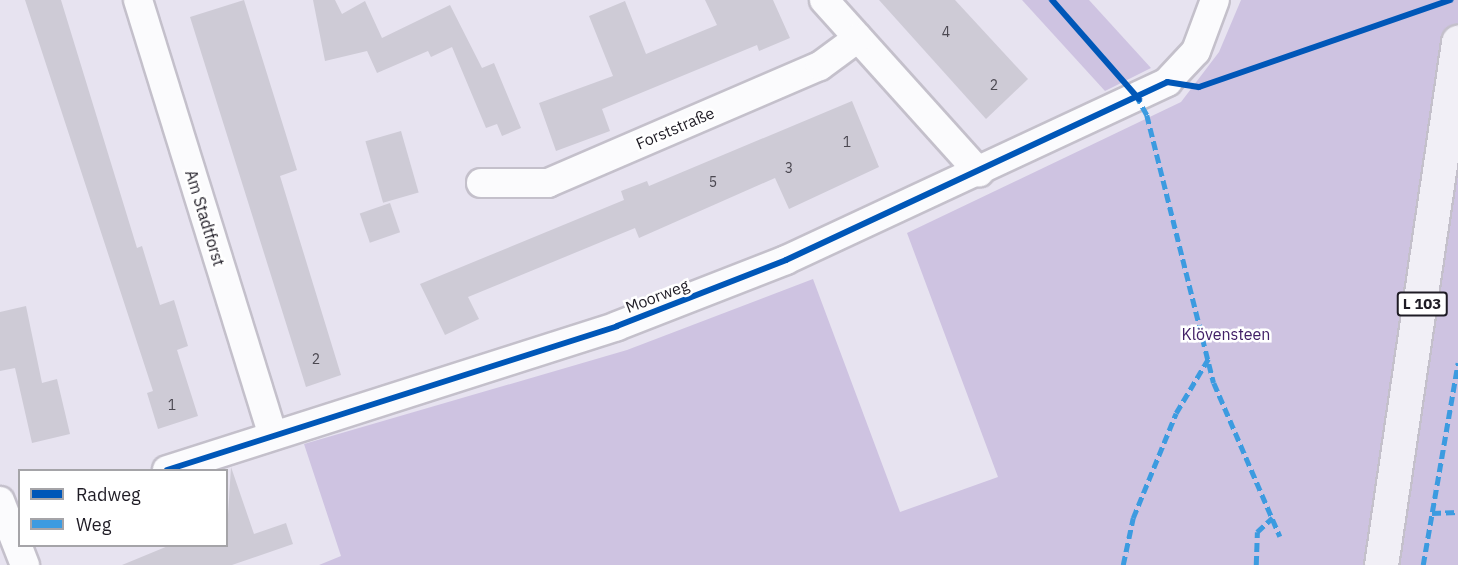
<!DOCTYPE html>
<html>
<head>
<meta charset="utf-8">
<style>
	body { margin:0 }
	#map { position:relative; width:1458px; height:565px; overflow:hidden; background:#e7e3f0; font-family:"IBM Plex Sans",sans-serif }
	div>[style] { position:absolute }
	.green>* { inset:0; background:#cec3e1 }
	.building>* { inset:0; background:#cecbd6; transform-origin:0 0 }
	.roads { filter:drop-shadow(2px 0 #c4c0cb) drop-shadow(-2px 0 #c4c0cb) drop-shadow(0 2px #c4c0cb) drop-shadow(0 -2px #c4c0cb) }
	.minor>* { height:28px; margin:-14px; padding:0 14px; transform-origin:14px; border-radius:14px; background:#fbfbfd }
	.major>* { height:33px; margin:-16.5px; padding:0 16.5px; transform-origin:16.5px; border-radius:16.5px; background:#f1eff6 }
	.quiet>* { height:4.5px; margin-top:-2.25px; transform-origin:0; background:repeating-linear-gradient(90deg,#3c9be0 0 9px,transparent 0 13.5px) }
	.cycleway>* { height:6px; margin:-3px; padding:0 3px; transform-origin:3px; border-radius:3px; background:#0057b8 }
	span { translate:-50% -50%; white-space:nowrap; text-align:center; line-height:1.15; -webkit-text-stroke:5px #fff; paint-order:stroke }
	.number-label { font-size:14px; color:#4b4851 }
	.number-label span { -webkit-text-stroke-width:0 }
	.shield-label span { padding:2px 4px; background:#fff; border:2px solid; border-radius:4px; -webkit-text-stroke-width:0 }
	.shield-label { font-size:15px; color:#1f1c25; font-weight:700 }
	.street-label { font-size:16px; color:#1f1c25 }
	.park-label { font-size:16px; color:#422067 }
	.legend { position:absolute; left:18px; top:469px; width:210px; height:78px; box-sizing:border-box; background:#fff; border:2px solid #a5a4a8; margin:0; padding:8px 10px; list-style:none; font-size:18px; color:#1f1c25 }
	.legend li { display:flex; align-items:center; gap:12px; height:30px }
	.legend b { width:30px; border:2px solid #a5a4a8 }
</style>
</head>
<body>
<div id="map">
	<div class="green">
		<div style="clip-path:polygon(1022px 0,1089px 0,1151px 68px,1105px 91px)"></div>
		<div style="clip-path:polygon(1241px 0,1458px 0,1458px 565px,319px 565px,341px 556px,304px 444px,627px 350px,813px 279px,900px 512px,998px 477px,907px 233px,1181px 102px,1219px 52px)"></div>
	</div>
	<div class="building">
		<div style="clip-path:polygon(25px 0,61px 0,137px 248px,142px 246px,160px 305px,174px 300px,188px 346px,177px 350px,198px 416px,158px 429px,147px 393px,153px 391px)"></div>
		<div style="clip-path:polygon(244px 0,297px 170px,280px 176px,341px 375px,306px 387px,190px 17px)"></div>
		<div style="clip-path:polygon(313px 0,335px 0,342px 14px,365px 1px,382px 38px,450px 5px,482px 68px,494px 63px,521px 128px,502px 136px,497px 124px,486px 128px,452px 47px,431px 57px,428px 51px,377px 73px,367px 51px,325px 61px)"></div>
		<div style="clip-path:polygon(705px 0,773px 0,790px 38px,759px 51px,757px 45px,602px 109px,610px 131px,556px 151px,539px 103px,613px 76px,589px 16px,625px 1px,646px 54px,717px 25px)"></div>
		<div style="clip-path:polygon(879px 0,955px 0,1028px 79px,986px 119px)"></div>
		<div style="clip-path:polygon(852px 101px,879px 167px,789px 209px,775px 178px,639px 238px,635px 228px,468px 297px,479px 319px,445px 335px,420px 284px,624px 200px,621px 191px,647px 181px,649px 186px)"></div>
		<div style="left:401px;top:131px;width:64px;height:37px;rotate:74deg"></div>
		<div style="left:390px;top:203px;width:31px;height:32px;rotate:71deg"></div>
		<div style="clip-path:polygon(26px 306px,42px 383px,57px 379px,70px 434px,32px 443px,15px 368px,0 371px,0 312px)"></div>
		<div style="clip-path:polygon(231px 467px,254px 534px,286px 523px,293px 544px,232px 565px,122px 565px,168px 546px,226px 546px)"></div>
	</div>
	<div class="roads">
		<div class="minor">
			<div style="left:138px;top:0;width:456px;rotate:72.8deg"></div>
			<div style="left:824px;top:0;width:232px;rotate:48deg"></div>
			<div style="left:481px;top:183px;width:67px"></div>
			<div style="left:548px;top:183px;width:296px;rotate:-23.3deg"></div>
			<div style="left:820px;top:66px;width:47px;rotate:-36.4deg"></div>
			<div style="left:167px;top:470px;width:472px;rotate:-17.7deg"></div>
			<div style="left:617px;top:326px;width:181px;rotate:-21.3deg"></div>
			<div style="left:786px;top:260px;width:421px;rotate:-25deg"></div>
			<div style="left:1167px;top:82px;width:42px;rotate:-46.9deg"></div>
			<div style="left:1196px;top:51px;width:54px;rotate:-69.6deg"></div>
			<div style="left:0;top:501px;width:69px;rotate:68.7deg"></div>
		</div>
		<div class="major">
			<div style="left:1381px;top:565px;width:529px;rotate:-81.62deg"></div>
		</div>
	</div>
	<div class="quiet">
		<div style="left:1136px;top:95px;width:23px;rotate:61deg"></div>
		<div style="left:1147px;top:115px;width:276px;rotate:76deg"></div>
		<div style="left:1214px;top:383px;width:167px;rotate:66.7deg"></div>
		<div style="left:1432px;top:513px;width:26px;rotate:-2deg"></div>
		<div style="left:1123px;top:565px;width:48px;rotate:-78deg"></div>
		<div style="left:1133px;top:518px;width:113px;rotate:-67.7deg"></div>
		<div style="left:1176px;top:413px;width:63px;rotate:-59.3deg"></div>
		<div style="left:1256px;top:565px;width:33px;rotate:-88deg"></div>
		<div style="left:1257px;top:532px;width:21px;rotate:-43deg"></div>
		<div style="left:1423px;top:565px;width:205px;rotate:-80.2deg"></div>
	</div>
	<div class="cycleway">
		<div style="left:1052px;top:0;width:132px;rotate:48.7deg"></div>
		<div style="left:167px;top:470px;width:472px;rotate:-17.7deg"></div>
		<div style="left:617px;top:326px;width:181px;rotate:-21.3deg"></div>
		<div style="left:786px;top:260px;width:421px;rotate:-25deg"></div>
		<div style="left:1167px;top:82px;width:32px;rotate:9deg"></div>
		<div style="left:1199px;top:87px;width:266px;rotate:-19.1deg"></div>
	</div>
	<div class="number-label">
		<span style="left:946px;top:32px">4</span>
		<span style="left:994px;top:85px">2</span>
		<span style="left:847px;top:142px">1</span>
		<span style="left:789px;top:168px">3</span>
		<span style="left:713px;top:182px">5</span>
		<span style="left:316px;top:359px">2</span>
		<span style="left:172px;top:405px">1</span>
	</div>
	<div class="shield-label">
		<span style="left:1422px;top:304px">L 103</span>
	</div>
	<div class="street-label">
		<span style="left:675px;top:128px;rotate:-23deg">Forststraße</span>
		<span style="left:205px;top:218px;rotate:73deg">Am Stadtforst</span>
		<span style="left:657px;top:296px;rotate:-21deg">Moorweg</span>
	</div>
	<div class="park-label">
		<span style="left:1226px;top:334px">Klövensteen</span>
	</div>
	<ul class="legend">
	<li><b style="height:8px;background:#0057b8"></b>Radweg</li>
	<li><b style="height:8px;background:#3c9be0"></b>Weg</li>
	</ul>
</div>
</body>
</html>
